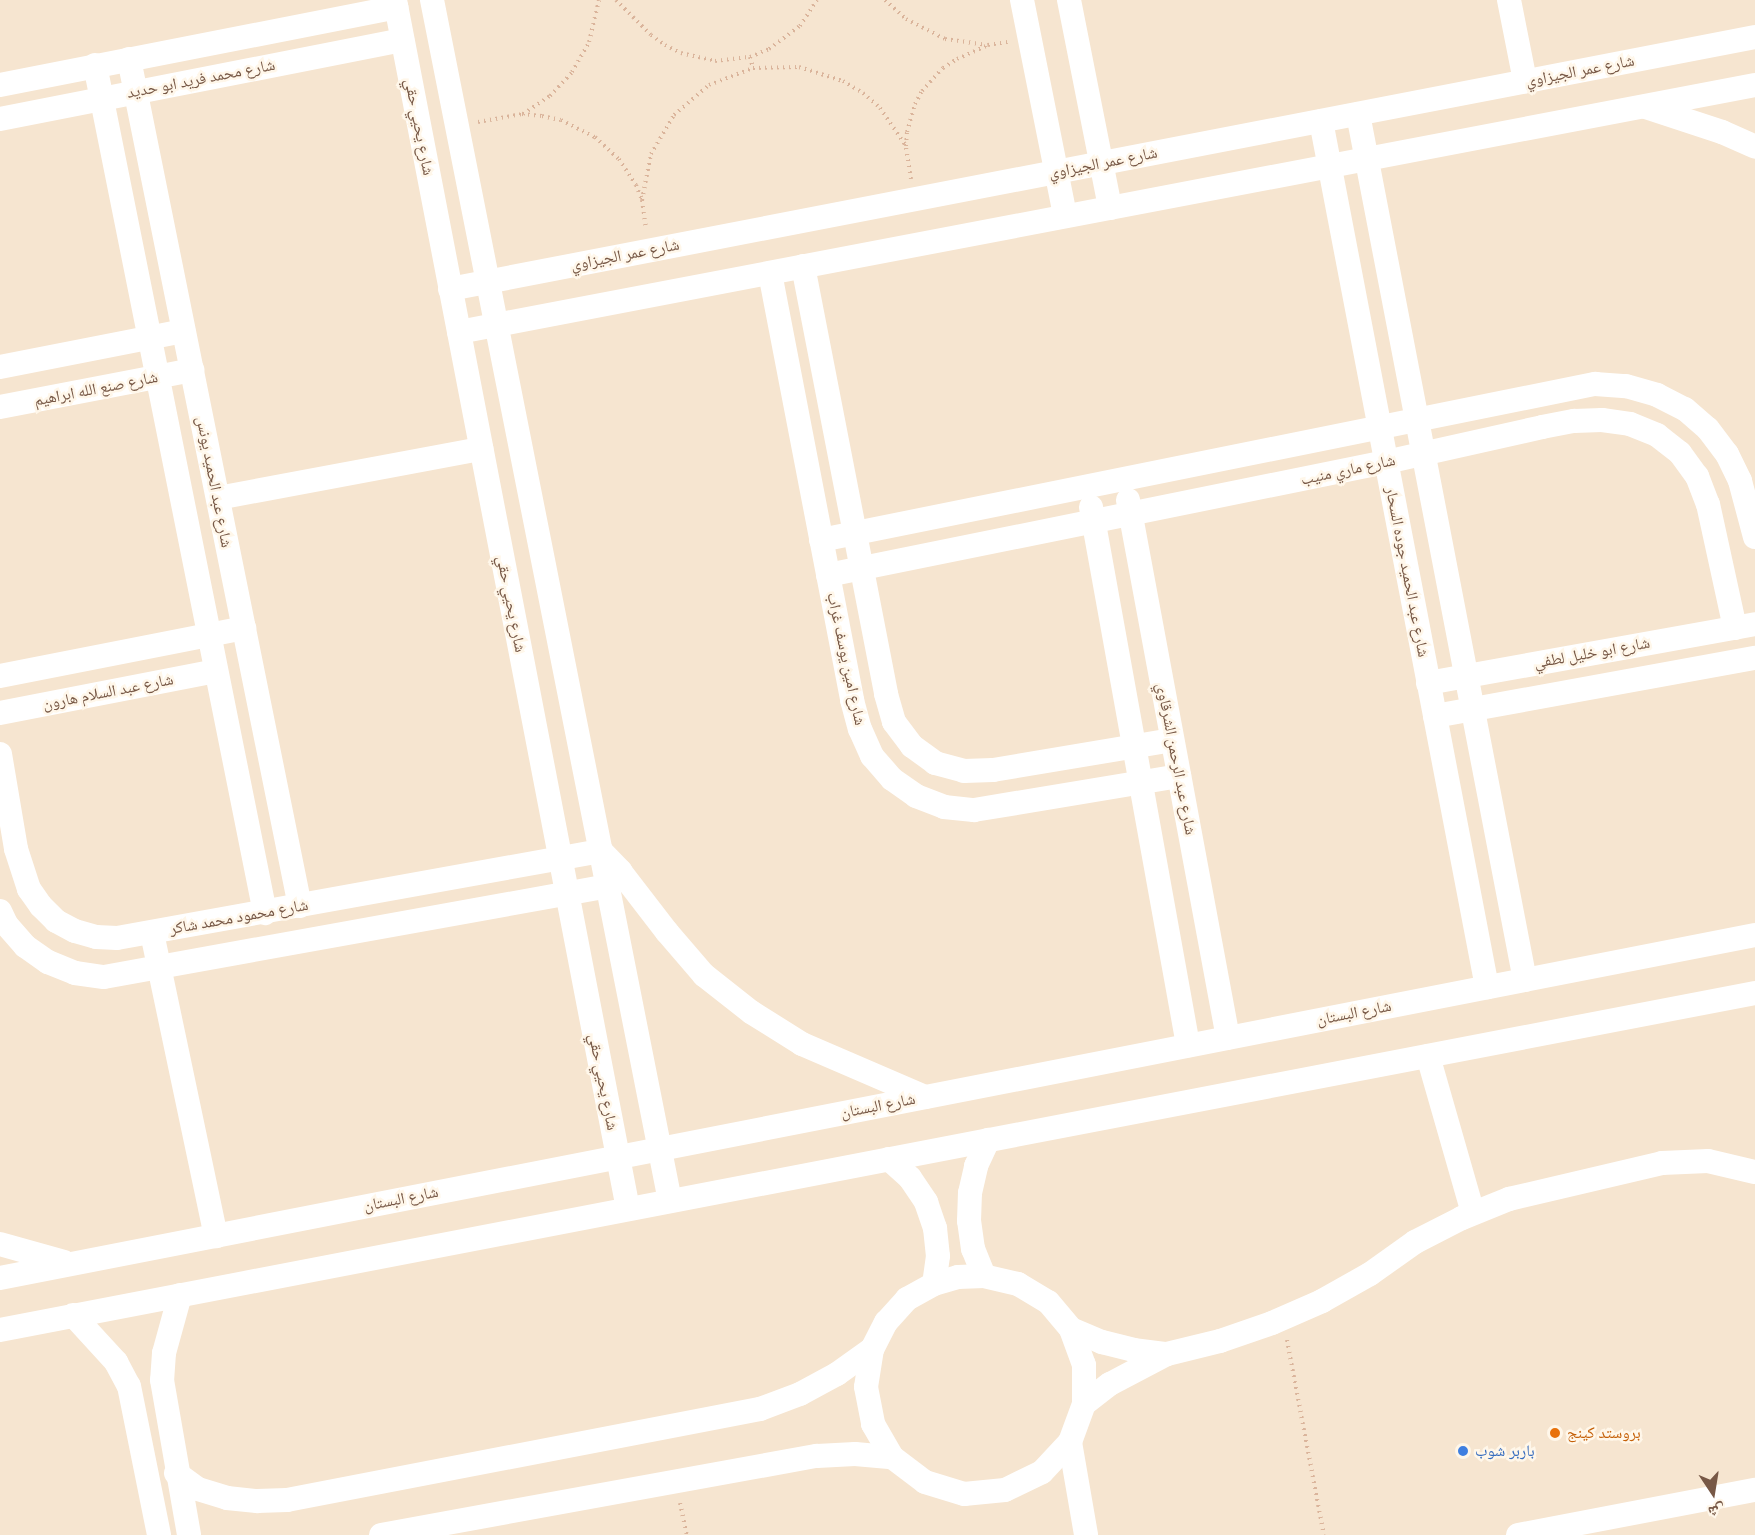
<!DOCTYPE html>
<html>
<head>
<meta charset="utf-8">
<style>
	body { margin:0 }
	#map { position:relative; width:1755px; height:1535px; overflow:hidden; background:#fef3e2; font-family:"Fira Sans Condensed","Noto Naskh Arabic",sans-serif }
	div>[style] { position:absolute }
	.residential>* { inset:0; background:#f6e5d0; transform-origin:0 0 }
	.path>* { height:4px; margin-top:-2px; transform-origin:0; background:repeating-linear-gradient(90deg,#dab49b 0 1.5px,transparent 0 6px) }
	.street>* { height:24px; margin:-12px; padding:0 12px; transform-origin:12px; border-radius:12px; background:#fff }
	.dots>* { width:16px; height:16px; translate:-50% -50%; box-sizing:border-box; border:3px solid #fff7ea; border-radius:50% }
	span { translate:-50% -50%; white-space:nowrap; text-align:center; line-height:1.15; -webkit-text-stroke:5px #fff7ea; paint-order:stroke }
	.street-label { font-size:16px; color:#775846 }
	.food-label { font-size:16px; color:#c56008 }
	.left { translate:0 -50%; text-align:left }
	.shop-label { font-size:16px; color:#366cbe }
	.north { position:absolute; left:1683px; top:1463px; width:60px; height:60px; -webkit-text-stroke:4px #fff7ea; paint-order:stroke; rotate:168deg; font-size:16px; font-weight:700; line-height:24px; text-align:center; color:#775846 }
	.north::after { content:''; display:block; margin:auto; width:21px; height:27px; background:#775846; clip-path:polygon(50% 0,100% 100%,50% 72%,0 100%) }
</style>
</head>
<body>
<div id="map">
	<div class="residential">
		<div style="left:0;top:0;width:1755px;height:1535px"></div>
	</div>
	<div class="path">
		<div style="left:616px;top:0;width:49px;rotate:45deg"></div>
		<div style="left:651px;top:35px;width:17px;rotate:36deg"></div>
		<div style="left:665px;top:45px;width:18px;rotate:27deg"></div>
		<div style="left:681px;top:53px;width:35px;rotate:13deg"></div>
		<div style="left:715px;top:61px;width:35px;rotate:-7deg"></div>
		<div style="left:750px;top:57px;width:21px;rotate:-23deg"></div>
		<div style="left:769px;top:49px;width:39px;rotate:-37deg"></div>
		<div style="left:800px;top:26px;width:31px;rotate:-57deg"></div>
		<div style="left:885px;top:0;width:28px;rotate:42deg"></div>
		<div style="left:906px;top:19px;width:44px;rotate:27.1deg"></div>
		<div style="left:945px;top:39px;width:43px;rotate:7.9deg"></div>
		<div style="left:988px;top:45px;width:20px;rotate:-9deg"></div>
		<div style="left:750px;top:57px;width:11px;rotate:75deg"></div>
		<div style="left:523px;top:114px;width:32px;rotate:-34deg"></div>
		<div style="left:550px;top:96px;width:33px;rotate:-47deg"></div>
		<div style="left:572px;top:72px;width:34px;rotate:-60deg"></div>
		<div style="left:589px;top:42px;width:43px;rotate:-76.6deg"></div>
		<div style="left:478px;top:122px;width:45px;rotate:-10.3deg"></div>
		<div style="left:522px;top:114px;width:20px;rotate:6deg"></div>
		<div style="left:542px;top:116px;width:19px;rotate:12deg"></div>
		<div style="left:561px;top:120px;width:38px;rotate:27deg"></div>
		<div style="left:595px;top:137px;width:33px;rotate:43deg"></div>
		<div style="left:619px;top:159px;width:31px;rotate:57deg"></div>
		<div style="left:636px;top:185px;width:16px;rotate:68deg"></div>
		<div style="left:642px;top:200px;width:27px;rotate:82deg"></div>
		<div style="left:911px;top:179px;width:33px;rotate:-99deg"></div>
		<div style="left:906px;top:146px;width:14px;rotate:-86deg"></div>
		<div style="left:907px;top:132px;width:29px;rotate:-74deg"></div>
		<div style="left:915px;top:104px;width:15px;rotate:-62deg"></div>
		<div style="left:922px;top:91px;width:31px;rotate:-48deg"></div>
		<div style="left:943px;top:68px;width:17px;rotate:-33deg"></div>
		<div style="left:957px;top:59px;width:34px;rotate:-24deg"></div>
		<div style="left:642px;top:200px;width:47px;rotate:-78.9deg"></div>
		<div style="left:651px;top:154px;width:45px;rotate:-59.5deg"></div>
		<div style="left:674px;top:115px;width:46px;rotate:-40.6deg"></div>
		<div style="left:709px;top:85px;width:47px;rotate:-21.1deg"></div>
		<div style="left:753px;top:68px;width:46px;rotate:-1.2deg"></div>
		<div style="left:799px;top:67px;width:46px;rotate:17.7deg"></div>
		<div style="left:843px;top:81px;width:23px;rotate:31deg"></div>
		<div style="left:863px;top:93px;width:23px;rotate:41deg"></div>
		<div style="left:880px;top:108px;width:46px;rotate:55.6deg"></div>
		<div style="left:1287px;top:1340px;width:198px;rotate:79.3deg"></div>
		<div style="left:680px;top:1503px;width:33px;rotate:78deg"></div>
	</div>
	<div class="street">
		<div style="left:395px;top:0;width:1231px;rotate:79.09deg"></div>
		<div style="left:432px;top:0;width:1224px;rotate:78.79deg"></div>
		<div style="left:1022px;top:0;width:220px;rotate:78.7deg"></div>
		<div style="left:1069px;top:0;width:212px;rotate:78.8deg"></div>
		<div style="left:1509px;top:0;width:83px;rotate:78.8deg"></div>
		<div style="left:129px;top:59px;width:864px;rotate:78.59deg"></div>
		<div style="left:95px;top:65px;width:865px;rotate:78.66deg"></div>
		<div style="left:0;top:85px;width:404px;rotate:-11.1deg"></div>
		<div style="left:1646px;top:107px;width:80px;rotate:18.2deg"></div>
		<div style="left:1722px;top:132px;width:36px;rotate:24deg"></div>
		<div style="left:1358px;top:114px;width:882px;rotate:79.09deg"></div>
		<div style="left:0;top:119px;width:410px;rotate:-11.1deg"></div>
		<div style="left:1321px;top:121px;width:882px;rotate:79.15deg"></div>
		<div style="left:803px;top:266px;width:436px;rotate:79deg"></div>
		<div style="left:886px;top:694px;width:29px;rotate:74deg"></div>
		<div style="left:894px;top:722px;width:30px;rotate:53deg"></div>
		<div style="left:912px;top:746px;width:29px;rotate:36deg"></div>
		<div style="left:935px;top:763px;width:30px;rotate:15deg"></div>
		<div style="left:964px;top:771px;width:29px;rotate:-2deg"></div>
		<div style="left:993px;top:770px;width:181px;rotate:-9.5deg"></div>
		<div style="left:770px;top:273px;width:435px;rotate:79.1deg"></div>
		<div style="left:852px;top:700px;width:30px;rotate:75deg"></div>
		<div style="left:860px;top:729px;width:30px;rotate:66deg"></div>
		<div style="left:872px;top:756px;width:30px;rotate:49deg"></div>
		<div style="left:892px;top:779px;width:29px;rotate:35deg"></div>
		<div style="left:916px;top:796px;width:30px;rotate:21deg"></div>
		<div style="left:944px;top:807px;width:30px;rotate:6deg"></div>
		<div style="left:974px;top:810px;width:208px;rotate:-9.4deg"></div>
		<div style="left:450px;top:289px;width:1329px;rotate:-10.93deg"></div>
		<div style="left:459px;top:332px;width:1319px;rotate:-10.79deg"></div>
		<div style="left:0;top:367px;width:187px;rotate:-11.1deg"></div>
		<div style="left:0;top:407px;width:196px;rotate:-10.9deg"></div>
		<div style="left:218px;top:498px;width:268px;rotate:-10.6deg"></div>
		<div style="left:1128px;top:500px;width:547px;rotate:79.47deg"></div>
		<div style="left:1091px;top:507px;width:547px;rotate:79.78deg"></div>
		<div style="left:821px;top:540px;width:790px;rotate:-11.4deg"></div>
		<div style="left:1595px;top:384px;width:31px;rotate:4deg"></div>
		<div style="left:1626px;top:386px;width:32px;rotate:16deg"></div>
		<div style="left:1657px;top:395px;width:31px;rotate:27deg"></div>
		<div style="left:1685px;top:409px;width:30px;rotate:41deg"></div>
		<div style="left:1708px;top:429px;width:31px;rotate:53deg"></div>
		<div style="left:1727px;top:454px;width:30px;rotate:64deg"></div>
		<div style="left:1740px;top:481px;width:58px;rotate:75deg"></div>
		<div style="left:828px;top:575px;width:569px;rotate:-11.45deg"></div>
		<div style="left:1386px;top:462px;width:160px;rotate:-12.6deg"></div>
		<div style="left:1542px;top:427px;width:33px;rotate:-11deg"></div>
		<div style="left:1574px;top:421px;width:28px;rotate:-2deg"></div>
		<div style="left:1602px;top:420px;width:28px;rotate:8deg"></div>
		<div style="left:1630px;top:424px;width:29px;rotate:22deg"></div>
		<div style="left:1657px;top:435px;width:29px;rotate:38deg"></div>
		<div style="left:1680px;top:453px;width:29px;rotate:54deg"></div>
		<div style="left:1697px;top:476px;width:30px;rotate:69deg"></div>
		<div style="left:1708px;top:504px;width:127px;rotate:77.7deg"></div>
		<div style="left:0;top:676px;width:249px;rotate:-11.1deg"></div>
		<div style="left:1428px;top:683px;width:332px;rotate:-10.2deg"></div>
		<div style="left:0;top:713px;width:220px;rotate:-11deg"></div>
		<div style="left:1435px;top:716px;width:325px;rotate:-10.3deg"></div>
		<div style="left:0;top:754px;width:96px;rotate:80.4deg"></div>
		<div style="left:16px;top:849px;width:42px;rotate:72deg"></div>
		<div style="left:29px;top:889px;width:21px;rotate:55deg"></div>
		<div style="left:41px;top:906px;width:21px;rotate:45deg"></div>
		<div style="left:56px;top:921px;width:21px;rotate:28deg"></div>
		<div style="left:75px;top:931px;width:22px;rotate:16deg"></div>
		<div style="left:96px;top:937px;width:21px;rotate:3deg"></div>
		<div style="left:117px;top:938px;width:492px;rotate:-10.2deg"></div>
		<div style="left:601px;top:851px;width:28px;rotate:46deg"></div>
		<div style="left:620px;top:871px;width:77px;rotate:52.4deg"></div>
		<div style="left:667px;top:932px;width:57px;rotate:49.3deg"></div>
		<div style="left:704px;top:975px;width:60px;rotate:38.2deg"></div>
		<div style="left:751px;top:1012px;width:60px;rotate:32.1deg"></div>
		<div style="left:802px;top:1044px;width:134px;rotate:23.3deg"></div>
		<div style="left:0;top:911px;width:14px;rotate:65deg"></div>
		<div style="left:6px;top:924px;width:29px;rotate:49deg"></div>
		<div style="left:25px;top:946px;width:28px;rotate:35deg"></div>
		<div style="left:48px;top:962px;width:29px;rotate:22deg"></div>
		<div style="left:75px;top:973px;width:29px;rotate:8deg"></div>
		<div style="left:104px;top:977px;width:512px;rotate:-10.23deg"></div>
		<div style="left:152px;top:933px;width:310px;rotate:78.1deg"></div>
		<div style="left:1428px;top:1056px;width:163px;rotate:74deg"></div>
		<div style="left:889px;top:1159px;width:28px;rotate:42deg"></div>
		<div style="left:910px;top:1178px;width:29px;rotate:56deg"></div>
		<div style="left:926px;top:1202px;width:28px;rotate:71deg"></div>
		<div style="left:935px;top:1228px;width:28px;rotate:84deg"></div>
		<div style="left:938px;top:1256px;width:28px;rotate:98deg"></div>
		<div style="left:0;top:1244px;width:66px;rotate:15.7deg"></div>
		<div style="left:984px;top:1276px;width:29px;rotate:-112deg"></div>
		<div style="left:973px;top:1249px;width:28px;rotate:-98deg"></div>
		<div style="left:969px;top:1221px;width:28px;rotate:-88deg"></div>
		<div style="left:970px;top:1193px;width:28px;rotate:-77deg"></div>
		<div style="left:976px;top:1166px;width:29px;rotate:-65deg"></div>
		<div style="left:0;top:1278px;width:1788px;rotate:-11.06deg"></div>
		<div style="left:180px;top:1295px;width:60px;rotate:105.4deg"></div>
		<div style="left:164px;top:1353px;width:27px;rotate:94deg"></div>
		<div style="left:162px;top:1380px;width:157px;rotate:80.1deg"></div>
		<div style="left:73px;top:1315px;width:64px;rotate:47.5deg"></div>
		<div style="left:116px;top:1362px;width:27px;rotate:62deg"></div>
		<div style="left:129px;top:1386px;width:152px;rotate:78.6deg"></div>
		<div style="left:1071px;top:1329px;width:34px;rotate:23deg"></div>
		<div style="left:1102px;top:1342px;width:32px;rotate:14deg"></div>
		<div style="left:1133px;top:1350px;width:34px;rotate:7deg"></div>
		<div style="left:0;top:1330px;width:1787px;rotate:-10.87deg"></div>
		<div style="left:1084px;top:1404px;width:33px;rotate:-38deg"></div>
		<div style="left:1110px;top:1384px;width:64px;rotate:-27.8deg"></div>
		<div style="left:1167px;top:1354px;width:55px;rotate:-13.8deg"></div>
		<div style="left:1220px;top:1341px;width:55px;rotate:-19.1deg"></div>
		<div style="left:1272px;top:1323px;width:55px;rotate:-23.7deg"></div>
		<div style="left:1322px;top:1301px;width:55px;rotate:-29.4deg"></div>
		<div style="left:1370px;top:1274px;width:55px;rotate:-35.4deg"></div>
		<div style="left:1415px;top:1242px;width:53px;rotate:-27.1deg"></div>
		<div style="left:1462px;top:1218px;width:51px;rotate:-22deg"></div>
		<div style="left:1509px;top:1199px;width:157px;rotate:-13.2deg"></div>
		<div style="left:1662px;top:1163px;width:46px;rotate:-2.5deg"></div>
		<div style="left:1708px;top:1161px;width:48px;rotate:13.2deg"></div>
		<div style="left:1070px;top:1442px;width:94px;rotate:80.2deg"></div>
		<div style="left:176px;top:1473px;width:27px;rotate:36deg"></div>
		<div style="left:198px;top:1489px;width:30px;rotate:17deg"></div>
		<div style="left:227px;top:1498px;width:30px;rotate:6deg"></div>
		<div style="left:257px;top:1501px;width:30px;rotate:-2deg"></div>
		<div style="left:287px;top:1500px;width:482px;rotate:-10.9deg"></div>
		<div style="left:760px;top:1409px;width:43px;rotate:-20.6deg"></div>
		<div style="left:800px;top:1394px;width:42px;rotate:-28.4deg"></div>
		<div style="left:837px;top:1374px;width:43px;rotate:-35.5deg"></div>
		<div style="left:381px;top:1535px;width:443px;rotate:-10.3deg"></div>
		<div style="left:817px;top:1456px;width:38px;rotate:-3deg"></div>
		<div style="left:855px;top:1454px;width:37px;rotate:5deg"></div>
		<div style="left:892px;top:1457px;width:41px;rotate:37.1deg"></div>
		<div style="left:925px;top:1482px;width:41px;rotate:17.1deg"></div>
		<div style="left:964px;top:1494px;width:41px;rotate:-5.6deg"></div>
		<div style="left:1005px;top:1490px;width:41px;rotate:-25.9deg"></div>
		<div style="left:1042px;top:1472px;width:41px;rotate:-47deg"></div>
		<div style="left:1070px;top:1442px;width:40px;rotate:-69.8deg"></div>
		<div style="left:1084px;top:1404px;width:39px;rotate:-90deg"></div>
		<div style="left:1084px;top:1365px;width:38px;rotate:-110deg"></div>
		<div style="left:1071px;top:1329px;width:35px;rotate:-130deg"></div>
		<div style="left:1048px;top:1302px;width:35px;rotate:-149deg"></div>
		<div style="left:1018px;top:1284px;width:35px;rotate:-167deg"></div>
		<div style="left:984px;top:1276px;width:26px;rotate:178deg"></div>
		<div style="left:958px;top:1277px;width:25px;rotate:164deg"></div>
		<div style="left:934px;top:1284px;width:31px;rotate:151deg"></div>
		<div style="left:907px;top:1299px;width:31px;rotate:132deg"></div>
		<div style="left:886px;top:1322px;width:30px;rotate:117deg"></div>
		<div style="left:872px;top:1349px;width:38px;rotate:99deg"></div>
		<div style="left:866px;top:1387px;width:38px;rotate:79deg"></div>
		<div style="left:873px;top:1424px;width:38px;rotate:60deg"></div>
		<div style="left:1518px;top:1535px;width:241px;rotate:-10.8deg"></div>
	</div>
	<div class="dots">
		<div style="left:1555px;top:1433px;background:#e8710a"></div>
		<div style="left:1463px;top:1451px;background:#3f7fe0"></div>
	</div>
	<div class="street-label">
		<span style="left:1580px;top:71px;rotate:-11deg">شارع عمر الجيزاوي</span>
		<span style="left:201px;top:79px;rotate:-11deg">شارع محمد فريد ابو حديد</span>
		<span style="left:419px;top:127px;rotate:79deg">شارع يحيي حقي</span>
		<span style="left:1103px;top:163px;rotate:-11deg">شارع عمر الجيزاوي</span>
		<span style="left:625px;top:255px;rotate:-11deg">شارع عمر الجيزاوي</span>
		<span style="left:96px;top:389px;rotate:-11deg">شارع صنع الله ابراهيم</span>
		<span style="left:1348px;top:470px;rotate:-12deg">شارع ماري منيب</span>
		<span style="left:214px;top:482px;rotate:79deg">شارع عبد الحميد يونس</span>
		<span style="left:1407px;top:572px;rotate:79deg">شارع عبد الحميد جوده السحار</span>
		<span style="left:511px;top:604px;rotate:79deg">شارع يحيي حقي</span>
		<span style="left:1592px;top:653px;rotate:-10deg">شارع ابو خليل لطفي</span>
		<span style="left:846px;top:659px;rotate:78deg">شارع امين يوسف غراب</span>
		<span style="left:108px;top:692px;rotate:-11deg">شارع عبد السلام هارون</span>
		<span style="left:1176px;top:759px;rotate:79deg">شارع عبد الرحمن الشرقاوي</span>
		<span style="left:239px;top:917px;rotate:-10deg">شارع محمود محمد شاكر</span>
		<span style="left:1354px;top:1013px;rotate:-11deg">شارع البستان</span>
		<span style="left:603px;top:1082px;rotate:79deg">شارع يحيي حقي</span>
		<span style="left:878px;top:1106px;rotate:-11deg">شارع البستان</span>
		<span style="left:401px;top:1199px;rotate:-11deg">شارع البستان</span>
	</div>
	<div class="food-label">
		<span class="left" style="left:1567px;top:1433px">بروستد كينج</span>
	</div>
	<div class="shop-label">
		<span class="left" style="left:1475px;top:1451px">باربر شوب</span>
	</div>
	<div class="north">ش</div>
</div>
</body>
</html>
